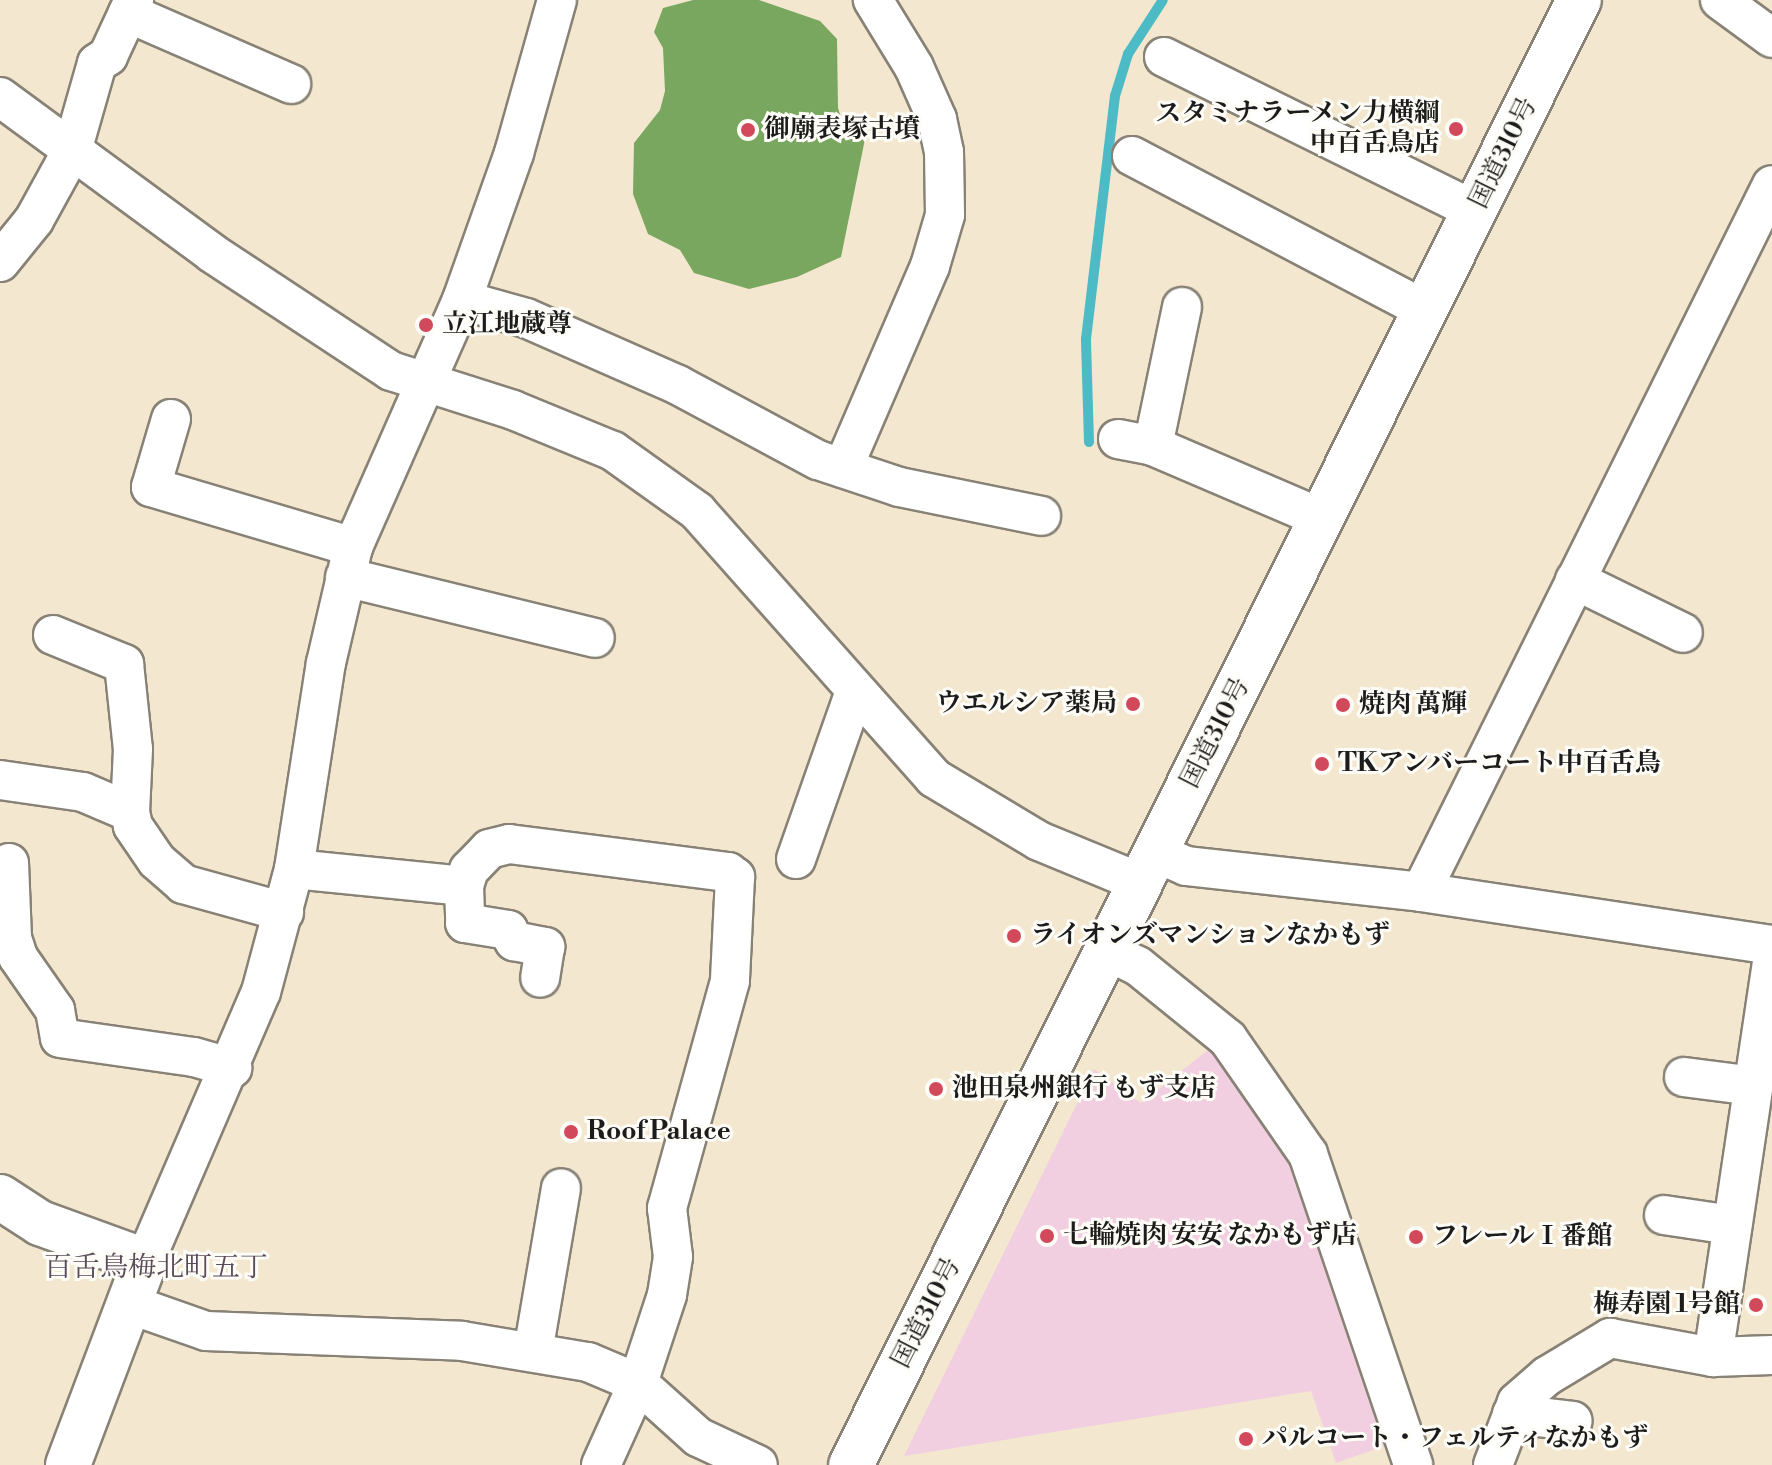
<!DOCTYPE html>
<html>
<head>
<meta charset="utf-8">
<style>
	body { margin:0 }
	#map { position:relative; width:1772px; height:1465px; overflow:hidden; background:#f3e7cf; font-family:"Libre Bodoni","Noto Serif JP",serif }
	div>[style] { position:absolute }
	.built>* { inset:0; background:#f2cfe0 }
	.forest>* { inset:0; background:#79a760 }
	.stream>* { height:10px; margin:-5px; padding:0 5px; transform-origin:5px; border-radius:5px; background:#4dbbc5 }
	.roads { filter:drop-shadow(2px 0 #888276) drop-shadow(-2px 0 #888276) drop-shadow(0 2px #888276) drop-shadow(0 -2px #888276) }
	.minor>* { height:38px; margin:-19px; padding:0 19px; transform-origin:19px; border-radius:19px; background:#fff }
	.major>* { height:44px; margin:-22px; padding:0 22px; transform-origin:22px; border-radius:22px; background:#fff }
	.highway>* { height:44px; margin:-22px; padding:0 22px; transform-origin:22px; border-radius:22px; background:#fff }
	.dots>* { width:22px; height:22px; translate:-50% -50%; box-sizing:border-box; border:4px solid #fdfcf7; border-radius:50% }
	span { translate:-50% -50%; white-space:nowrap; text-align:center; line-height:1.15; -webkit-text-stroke:6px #fdfcf7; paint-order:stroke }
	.poi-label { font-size:26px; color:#1c1c1c; font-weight:700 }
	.right { translate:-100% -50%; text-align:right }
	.left { translate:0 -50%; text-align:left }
	.street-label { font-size:26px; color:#1c1c1c }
	.neighbourhood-label { font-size:28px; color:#5b4a59 }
</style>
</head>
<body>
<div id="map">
	<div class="built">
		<div style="clip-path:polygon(1213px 1046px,1296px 1155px,1398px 1441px,1336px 1463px,1311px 1391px,904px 1456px,1094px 1069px,1141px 1103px)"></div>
	</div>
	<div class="forest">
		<div style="clip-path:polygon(693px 0,759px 0,820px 21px,837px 39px,838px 108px,847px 137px,865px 139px,841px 257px,797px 277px,749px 289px,694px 273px,680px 250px,648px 234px,633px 194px,634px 143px,660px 110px,665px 91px,663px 48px,654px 32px,663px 8px)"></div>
	</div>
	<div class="stream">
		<div style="left:1089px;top:442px;width:103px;rotate:-91.7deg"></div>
		<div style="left:1086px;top:339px;width:245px;rotate:-83.2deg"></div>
		<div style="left:1115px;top:96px;width:44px;rotate:-72.8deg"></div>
		<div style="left:1128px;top:54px;width:64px;rotate:-57.1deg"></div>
	</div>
	<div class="roads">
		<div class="minor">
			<div style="left:1720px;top:0;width:64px;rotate:36.2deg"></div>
			<div style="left:128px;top:13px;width:178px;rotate:23.5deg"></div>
			<div style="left:1164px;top:57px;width:347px;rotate:26.3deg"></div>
			<div style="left:0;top:97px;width:263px;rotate:36.3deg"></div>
			<div style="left:212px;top:253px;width:214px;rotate:33.4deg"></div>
			<div style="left:391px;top:371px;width:128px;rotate:17.7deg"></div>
			<div style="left:513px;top:410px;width:108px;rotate:22.3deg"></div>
			<div style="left:613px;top:451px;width:103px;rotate:35.5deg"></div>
			<div style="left:697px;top:511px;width:357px;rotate:48.4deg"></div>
			<div style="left:934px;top:778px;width:122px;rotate:31deg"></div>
			<div style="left:1039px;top:841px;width:110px;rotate:22.4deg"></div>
			<div style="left:1132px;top:156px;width:331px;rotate:27.7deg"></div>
			<div style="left:0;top:262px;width:54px;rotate:-51deg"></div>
			<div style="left:34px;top:220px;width:79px;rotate:-61.2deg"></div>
			<div style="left:72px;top:151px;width:91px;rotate:-74.1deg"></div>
			<div style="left:97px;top:63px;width:13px;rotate:-32deg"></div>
			<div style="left:108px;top:56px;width:62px;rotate:-65.1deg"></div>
			<div style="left:462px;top:300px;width:66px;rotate:15.7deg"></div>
			<div style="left:526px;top:318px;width:166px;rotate:23.8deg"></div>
			<div style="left:678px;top:385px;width:159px;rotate:28.2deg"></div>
			<div style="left:818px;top:460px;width:85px;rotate:18.4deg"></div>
			<div style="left:899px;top:487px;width:145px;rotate:11.5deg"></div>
			<div style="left:171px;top:419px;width:71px;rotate:106.4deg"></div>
			<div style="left:151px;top:487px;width:211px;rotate:16.5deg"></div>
			<div style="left:1118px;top:439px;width:36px;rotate:11deg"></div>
			<div style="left:1153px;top:446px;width:185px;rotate:23.2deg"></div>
			<div style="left:1153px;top:446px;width:142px;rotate:-78.2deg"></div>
			<div style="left:843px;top:468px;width:220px;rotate:-66.7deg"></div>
			<div style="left:930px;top:266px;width:53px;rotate:-73.6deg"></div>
			<div style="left:945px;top:215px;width:63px;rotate:-90.9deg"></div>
			<div style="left:944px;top:152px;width:34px;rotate:-102deg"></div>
			<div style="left:937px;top:119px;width:57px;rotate:-113.9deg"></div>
			<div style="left:914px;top:67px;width:79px;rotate:-121.5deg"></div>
			<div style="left:345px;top:577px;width:257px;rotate:13.7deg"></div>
			<div style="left:1575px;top:580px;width:120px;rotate:26.1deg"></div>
			<div style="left:53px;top:635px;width:77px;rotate:22.2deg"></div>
			<div style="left:124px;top:664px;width:85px;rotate:84deg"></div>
			<div style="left:133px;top:749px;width:63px;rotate:92.7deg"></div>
			<div style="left:130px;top:812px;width:14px;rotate:78deg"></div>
			<div style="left:133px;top:826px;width:42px;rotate:55.6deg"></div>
			<div style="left:157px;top:861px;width:35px;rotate:41deg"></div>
			<div style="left:183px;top:884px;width:105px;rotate:15.5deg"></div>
			<div style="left:0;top:780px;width:84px;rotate:8.2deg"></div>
			<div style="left:83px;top:792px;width:51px;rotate:23.1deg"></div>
			<div style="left:1156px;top:853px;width:33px;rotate:23deg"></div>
			<div style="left:1186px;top:866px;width:236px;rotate:6.3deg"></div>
			<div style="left:1421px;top:892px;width:355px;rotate:8.6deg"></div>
			<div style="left:796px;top:859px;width:175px;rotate:-70.6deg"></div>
			<div style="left:9px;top:863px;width:75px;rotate:87.7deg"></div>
			<div style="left:12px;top:938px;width:20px;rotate:72deg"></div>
			<div style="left:18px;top:957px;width:65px;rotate:55.1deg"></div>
			<div style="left:55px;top:1010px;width:28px;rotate:80deg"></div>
			<div style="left:60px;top:1038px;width:135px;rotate:8.1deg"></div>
			<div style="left:194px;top:1057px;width:40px;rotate:16deg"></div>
			<div style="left:294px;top:869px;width:171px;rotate:5.7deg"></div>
			<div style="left:464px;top:886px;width:17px;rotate:-73deg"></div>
			<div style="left:469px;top:870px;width:29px;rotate:-46deg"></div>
			<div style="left:489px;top:849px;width:21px;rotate:-14deg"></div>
			<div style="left:509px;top:844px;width:221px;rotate:7.3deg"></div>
			<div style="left:728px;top:872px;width:9px;rotate:36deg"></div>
			<div style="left:735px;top:877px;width:104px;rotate:92.8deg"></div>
			<div style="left:730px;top:981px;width:236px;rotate:105.5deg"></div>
			<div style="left:667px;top:1208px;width:49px;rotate:83deg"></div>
			<div style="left:673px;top:1257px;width:38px;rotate:99deg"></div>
			<div style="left:667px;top:1295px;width:93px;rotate:108.2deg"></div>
			<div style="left:638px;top:1383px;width:90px;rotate:114.3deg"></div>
			<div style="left:464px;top:886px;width:37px;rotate:88deg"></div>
			<div style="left:465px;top:923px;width:44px;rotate:9.2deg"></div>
			<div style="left:508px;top:930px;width:13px;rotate:61deg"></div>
			<div style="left:514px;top:941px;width:32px;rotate:11deg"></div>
			<div style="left:545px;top:947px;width:31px;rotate:99deg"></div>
			<div style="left:1421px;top:892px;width:789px;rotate:-63.6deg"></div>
			<div style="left:1107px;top:951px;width:34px;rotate:26deg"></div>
			<div style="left:1138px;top:966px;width:116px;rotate:39deg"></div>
			<div style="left:1228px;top:1039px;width:140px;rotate:55.2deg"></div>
			<div style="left:1308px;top:1154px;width:328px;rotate:71.3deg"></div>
			<div style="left:1684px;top:1077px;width:70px;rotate:7.4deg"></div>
			<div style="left:1664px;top:1215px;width:69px;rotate:8.4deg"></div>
			<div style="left:145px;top:1261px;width:293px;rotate:-66.7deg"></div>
			<div style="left:261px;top:992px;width:127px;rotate:-75deg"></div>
			<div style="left:294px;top:869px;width:208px;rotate:-81.2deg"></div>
			<div style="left:326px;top:663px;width:119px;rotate:-76.9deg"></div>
			<div style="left:353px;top:547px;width:270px;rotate:-66.2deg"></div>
			<div style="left:462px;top:300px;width:156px;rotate:-70.5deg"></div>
			<div style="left:514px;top:153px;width:159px;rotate:-74.3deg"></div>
			<div style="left:129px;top:1304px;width:82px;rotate:19.3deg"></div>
			<div style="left:206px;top:1331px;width:256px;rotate:2.2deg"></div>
			<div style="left:462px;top:1341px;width:128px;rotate:9.5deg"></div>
			<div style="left:588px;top:1362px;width:54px;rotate:22.8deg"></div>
			<div style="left:638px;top:1383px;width:81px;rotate:42deg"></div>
			<div style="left:698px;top:1437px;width:66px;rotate:25deg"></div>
			<div style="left:533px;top:1352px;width:166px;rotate:-80.3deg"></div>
			<div style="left:1713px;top:1357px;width:399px;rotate:-81.5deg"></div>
			<div style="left:1512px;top:1414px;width:61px;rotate:6.5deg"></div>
			<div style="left:1493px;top:1465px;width:67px;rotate:-69.1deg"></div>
			<div style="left:1517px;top:1402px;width:40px;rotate:-41deg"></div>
			<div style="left:1547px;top:1376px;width:74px;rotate:-31.1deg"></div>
			<div style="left:1610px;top:1338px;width:105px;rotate:10.5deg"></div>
			<div style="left:1713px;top:1357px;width:59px;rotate:-1.9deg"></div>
		</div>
		<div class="major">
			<div style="left:0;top:1197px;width:48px;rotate:33deg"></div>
			<div style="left:40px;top:1223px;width:112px;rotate:19.9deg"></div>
			<div style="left:145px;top:1261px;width:218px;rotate:110.7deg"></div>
		</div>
		<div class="highway">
			<div style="left:851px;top:1465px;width:1636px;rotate:-63.58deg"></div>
		</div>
	</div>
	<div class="dots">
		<div style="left:1456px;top:129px;background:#d1495b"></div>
		<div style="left:748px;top:130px;background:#d1495b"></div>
		<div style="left:426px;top:325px;background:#d1495b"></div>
		<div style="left:1133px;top:704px;background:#d1495b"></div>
		<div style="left:1343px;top:705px;background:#d1495b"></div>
		<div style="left:1322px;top:764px;background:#d1495b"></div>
		<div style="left:1014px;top:936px;background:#d1495b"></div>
		<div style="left:936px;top:1089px;background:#d1495b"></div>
		<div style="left:571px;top:1132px;background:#d1495b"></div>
		<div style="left:1047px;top:1236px;background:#d1495b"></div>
		<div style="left:1416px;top:1237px;background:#d1495b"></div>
		<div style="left:1756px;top:1305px;background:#d1495b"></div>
		<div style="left:1246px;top:1439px;background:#d1495b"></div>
	</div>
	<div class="poi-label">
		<span class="right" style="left:1440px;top:129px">スタミナラーメン力横綱<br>中百舌鳥店</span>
		<span class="left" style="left:764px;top:130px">御廟表塚古墳</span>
		<span class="left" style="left:442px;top:325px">立江地蔵尊</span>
		<span class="right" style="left:1117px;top:704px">ウエルシア薬局</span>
		<span class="left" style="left:1359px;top:705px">焼肉 萬輝</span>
		<span class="left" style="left:1338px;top:764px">TKアンバーコート中百舌鳥</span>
		<span class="left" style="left:1030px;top:936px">ライオンズマンションなかもず</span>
		<span class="left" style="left:952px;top:1089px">池田泉州銀行 もず支店</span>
		<span class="left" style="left:587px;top:1132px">Roof Palace</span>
		<span class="left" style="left:1063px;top:1236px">七輪焼肉 安安 なかもず店</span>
		<span class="left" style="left:1432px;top:1237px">フレールⅠ番館</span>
		<span class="right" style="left:1740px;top:1305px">梅寿園 1号館</span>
		<span class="left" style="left:1262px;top:1439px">パルコート・フェルティなかもず</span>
	</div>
	<div class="street-label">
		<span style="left:1504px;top:153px;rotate:-64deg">国道310号</span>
		<span style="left:1216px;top:733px;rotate:-63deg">国道310号</span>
		<span style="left:927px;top:1313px;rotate:-63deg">国道310号</span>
	</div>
	<div class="neighbourhood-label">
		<span style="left:156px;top:1268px">百舌鳥梅北町五丁</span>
	</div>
</div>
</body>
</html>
